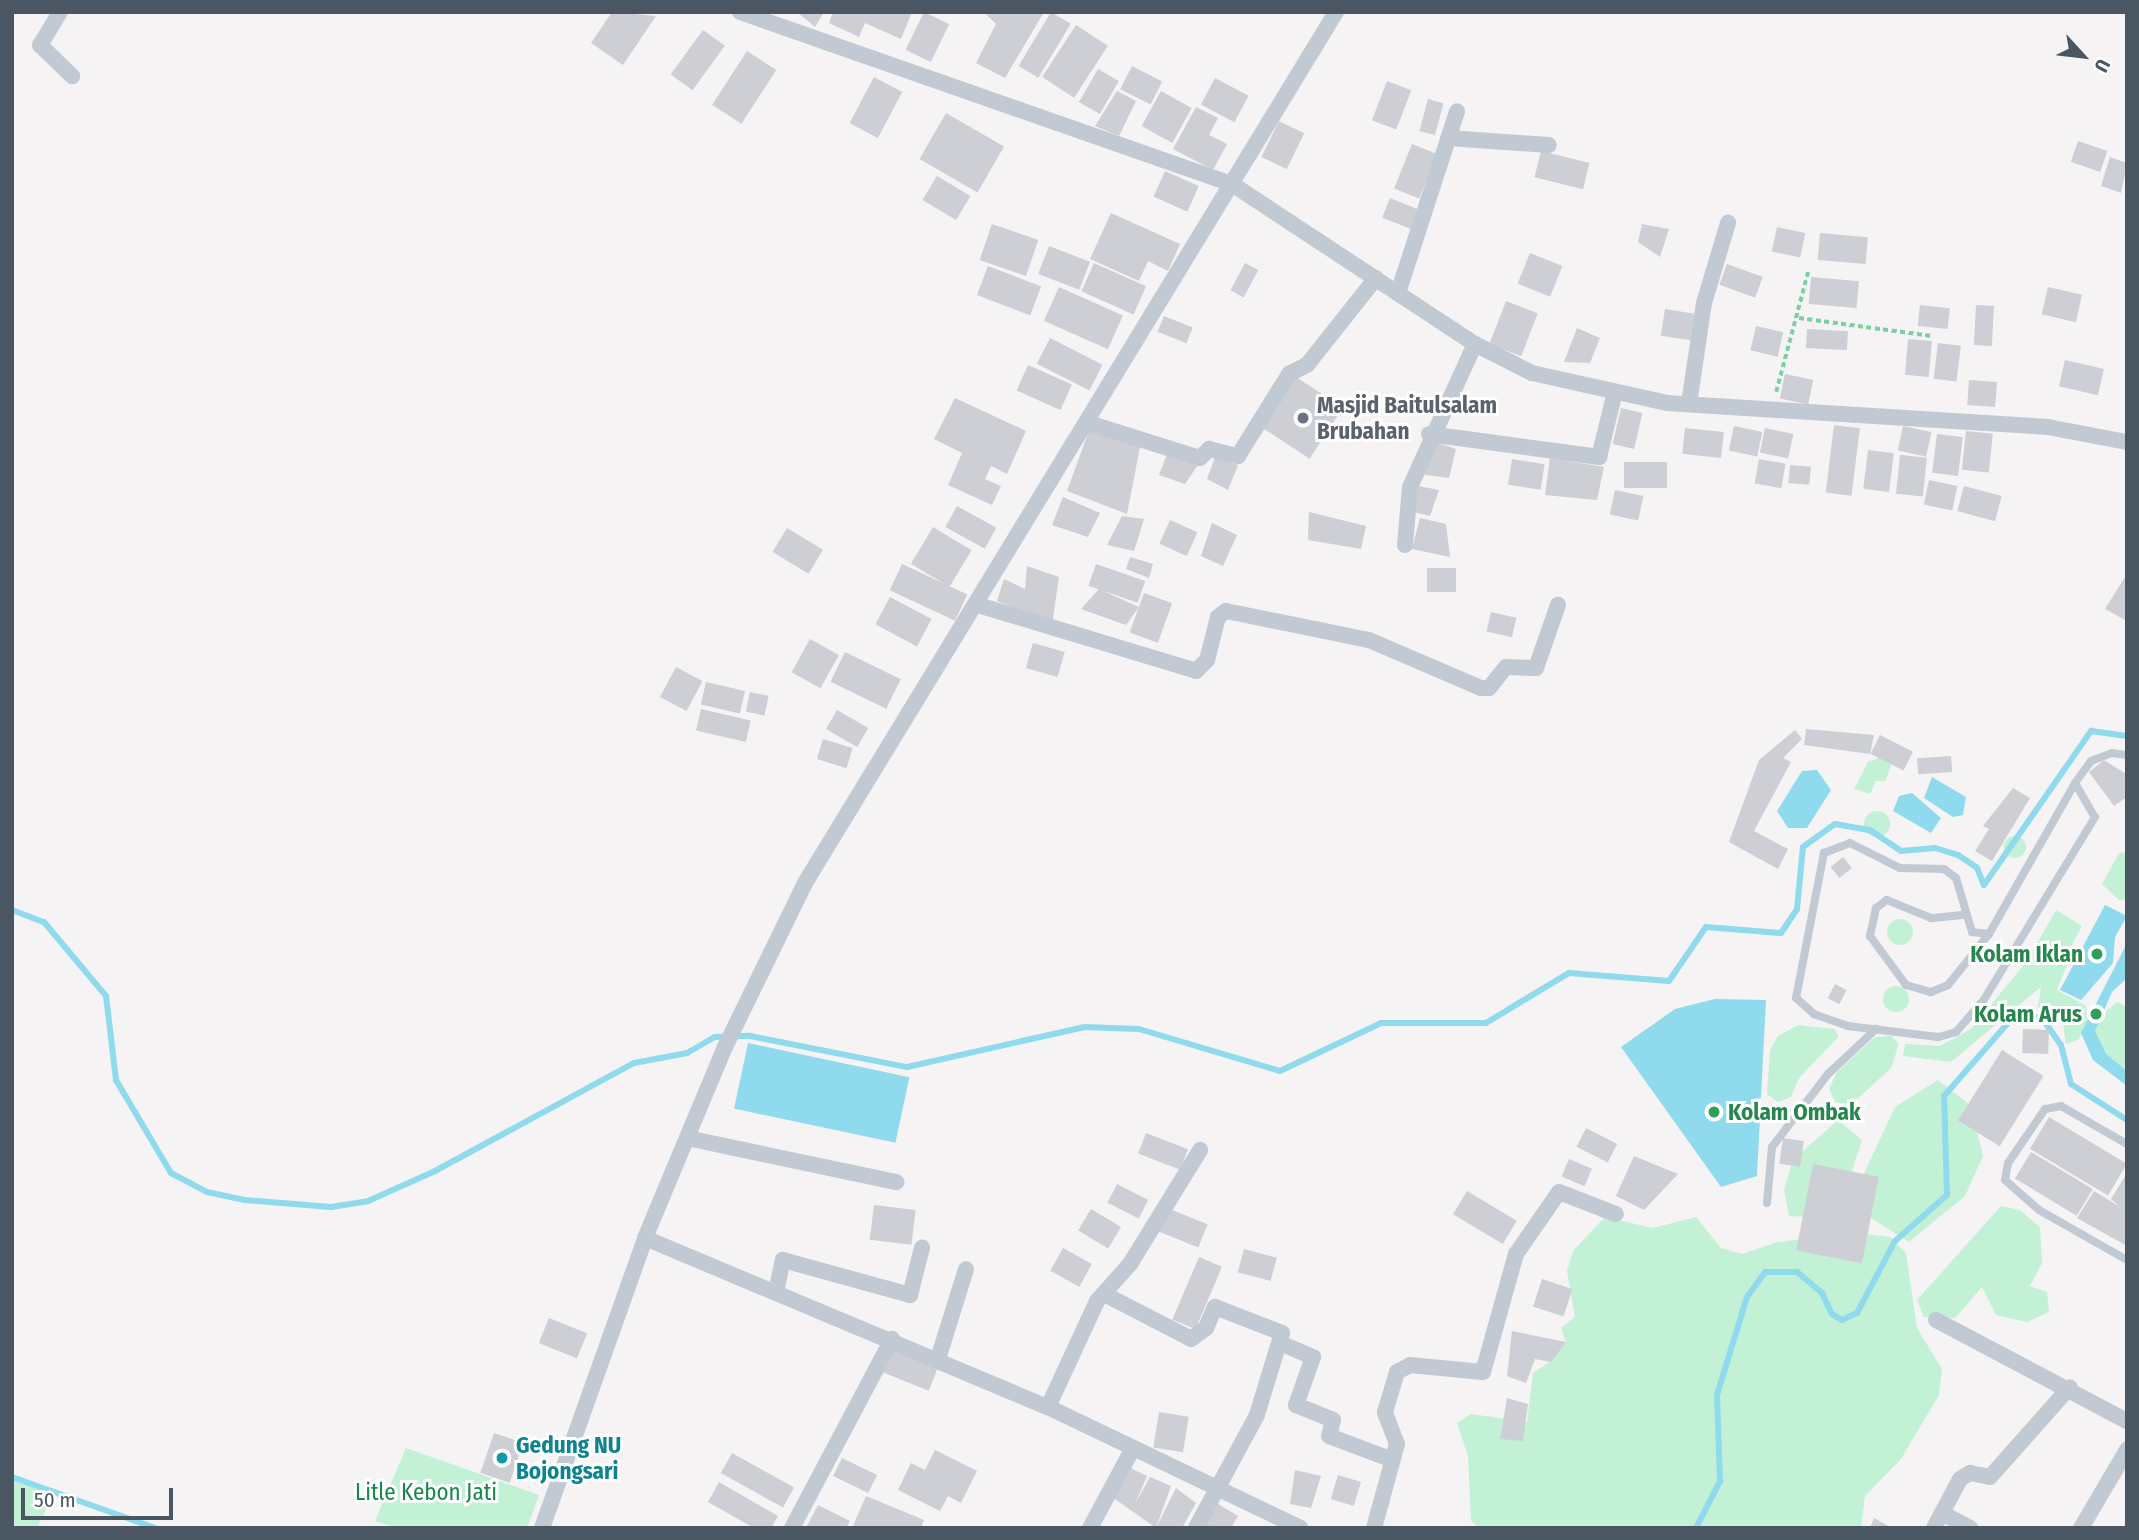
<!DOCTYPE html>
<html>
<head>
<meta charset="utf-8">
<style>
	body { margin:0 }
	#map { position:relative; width:2139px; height:1540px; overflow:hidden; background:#f5f3f3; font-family:"Fira Sans Condensed",sans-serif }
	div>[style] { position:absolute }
	.green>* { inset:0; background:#c3f1d5 }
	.round { border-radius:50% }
	.water>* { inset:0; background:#90daee; transform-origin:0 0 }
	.stream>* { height:6px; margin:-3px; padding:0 3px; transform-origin:3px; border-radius:3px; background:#90daee }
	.building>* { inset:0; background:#cdcfd5; transform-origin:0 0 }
	.path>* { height:3.5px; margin-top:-1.75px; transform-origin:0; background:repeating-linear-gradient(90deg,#7ad0a6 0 5px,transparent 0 8.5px) }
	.service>* { height:8px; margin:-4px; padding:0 4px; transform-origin:4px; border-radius:4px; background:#c1cad2 }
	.minor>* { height:16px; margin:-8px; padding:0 8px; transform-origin:8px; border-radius:8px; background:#c1cad2 }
	.dots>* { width:19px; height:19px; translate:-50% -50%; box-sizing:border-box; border:4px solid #fff; border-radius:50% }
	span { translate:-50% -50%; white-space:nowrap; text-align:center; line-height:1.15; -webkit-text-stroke:6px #fff; paint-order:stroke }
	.worship-label { font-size:23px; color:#5b616d; font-weight:700 }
	.left { translate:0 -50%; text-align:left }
	.leisure-label { font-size:23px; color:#27864d; font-weight:700 }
	.right { translate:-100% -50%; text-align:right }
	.culture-label { font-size:23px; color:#0d838f; font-weight:700 }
	.park-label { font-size:23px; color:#17864f }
	.frame { position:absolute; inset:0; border:14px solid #4a5661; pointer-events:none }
	.north { position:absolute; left:2048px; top:21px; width:70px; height:70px; -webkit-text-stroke:5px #fff; paint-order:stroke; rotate:117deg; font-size:19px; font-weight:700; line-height:28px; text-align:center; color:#4a5661 }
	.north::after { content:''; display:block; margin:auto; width:24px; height:32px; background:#4a5661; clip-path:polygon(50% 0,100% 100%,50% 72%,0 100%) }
	.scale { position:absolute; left:21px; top:1488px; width:152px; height:32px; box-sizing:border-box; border:4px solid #4a5661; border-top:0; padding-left:9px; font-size:21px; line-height:24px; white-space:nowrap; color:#4a5661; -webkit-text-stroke:5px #fff; paint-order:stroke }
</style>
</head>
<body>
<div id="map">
	<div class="green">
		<div style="clip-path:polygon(1883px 756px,1892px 764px,1885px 781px,1876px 781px,1870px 794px,1854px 789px,1868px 762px)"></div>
		<div class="round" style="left:1864px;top:811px;width:26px;height:26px"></div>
		<div class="round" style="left:2004px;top:836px;width:22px;height:22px"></div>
		<div style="clip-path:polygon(2127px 852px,2127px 900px,2119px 900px,2102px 884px,2119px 853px)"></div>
		<div style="clip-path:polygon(2056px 910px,2082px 926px,2063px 961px,2067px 965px,2057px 990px,2086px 1006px,2089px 1021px,2078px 1040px,2066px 1044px,2063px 1023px,2038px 1007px,2041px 987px,1951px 1062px,1903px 1056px,1905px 1044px,1940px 1046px,1971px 1029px,2027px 961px)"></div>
		<div class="round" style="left:1887px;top:919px;width:26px;height:26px"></div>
		<div class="round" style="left:1883px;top:986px;width:26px;height:26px"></div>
		<div style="clip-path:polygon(2117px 1002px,2127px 1007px,2127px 1069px,2114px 1066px,2094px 1040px,2094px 1021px)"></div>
		<div style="clip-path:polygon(1798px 1025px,1834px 1029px,1839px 1036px,1799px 1078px,1791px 1097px,1778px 1102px,1767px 1094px,1770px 1050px,1778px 1036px)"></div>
		<div style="clip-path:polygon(1891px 1036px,1899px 1044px,1891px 1068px,1853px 1103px,1836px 1103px,1829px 1089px,1837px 1072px,1875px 1037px)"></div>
		<div style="clip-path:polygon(1938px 1080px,1971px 1106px,1983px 1156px,1965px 1196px,1909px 1242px,1863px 1213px,1860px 1182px,1895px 1107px)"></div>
		<div style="clip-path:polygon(1838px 1120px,1862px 1140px,1850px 1177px,1806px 1217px,1789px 1216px,1784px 1190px,1793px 1160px)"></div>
		<div style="clip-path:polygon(2001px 1206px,2020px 1210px,2040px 1227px,2042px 1263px,2030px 1286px,2047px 1292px,2049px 1312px,2027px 1322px,1996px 1315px,1982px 1287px,1955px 1318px,1924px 1317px,1917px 1300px)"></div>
		<div style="clip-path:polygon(1605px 1217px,1653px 1228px,1696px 1217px,1721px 1248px,1742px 1254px,1777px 1242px,1858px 1233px,1890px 1237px,1906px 1253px,1917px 1328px,1942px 1369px,1939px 1395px,1901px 1459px,1865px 1496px,1861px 1528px,1478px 1528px,1471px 1520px,1468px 1456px,1457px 1423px,1471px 1414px,1527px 1422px,1533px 1373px,1551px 1361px,1545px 1345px,1566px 1342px,1561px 1328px,1575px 1317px,1567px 1271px,1573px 1251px)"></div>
		<div style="clip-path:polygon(406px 1448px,539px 1495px,527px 1528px,398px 1528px,375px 1521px)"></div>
		<div style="clip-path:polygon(12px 1477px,54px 1494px,37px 1528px,12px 1528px)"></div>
	</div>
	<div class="water">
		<div style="clip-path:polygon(1817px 770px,1831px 790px,1807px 828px,1788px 828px,1777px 811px,1802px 771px)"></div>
		<div style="clip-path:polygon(1932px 777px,1966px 797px,1963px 815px,1953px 817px,1924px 798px)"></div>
		<div style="clip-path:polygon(1912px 793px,1941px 818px,1931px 833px,1893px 811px,1899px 796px)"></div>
		<div style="clip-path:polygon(2105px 905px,2127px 916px,2115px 937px,2113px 963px,2081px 1000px,2060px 990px)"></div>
		<div style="clip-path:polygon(2127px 943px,2127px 978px,2112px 992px,2095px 1031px,2106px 1054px,2127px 1071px,2127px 1086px,2093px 1060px,2081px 1033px)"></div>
		<div style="clip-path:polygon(1715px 999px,1766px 1000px,1757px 1176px,1721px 1187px,1621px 1047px,1675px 1009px)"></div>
		<div style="left:748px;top:1043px;width:165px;height:67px;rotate:12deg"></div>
	</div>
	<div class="stream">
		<div style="left:12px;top:910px;width:34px;rotate:21deg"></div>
		<div style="left:44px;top:922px;width:97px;rotate:50deg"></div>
		<div style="left:106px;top:996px;width:85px;rotate:83.2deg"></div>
		<div style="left:116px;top:1080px;width:108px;rotate:59.4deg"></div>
		<div style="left:171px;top:1173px;width:41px;rotate:27.8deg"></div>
		<div style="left:207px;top:1192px;width:39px;rotate:12deg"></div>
		<div style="left:245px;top:1200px;width:86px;rotate:4.7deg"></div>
		<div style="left:331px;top:1207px;width:37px;rotate:-9deg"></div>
		<div style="left:368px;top:1201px;width:73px;rotate:-24.1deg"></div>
		<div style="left:435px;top:1171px;width:226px;rotate:-28.5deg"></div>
		<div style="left:634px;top:1063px;width:54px;rotate:-10.7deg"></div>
		<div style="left:687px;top:1053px;width:32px;rotate:-30deg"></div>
		<div style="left:715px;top:1037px;width:35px;rotate:-2deg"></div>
		<div style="left:750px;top:1036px;width:160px;rotate:11.2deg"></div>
		<div style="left:907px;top:1067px;width:181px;rotate:-12.7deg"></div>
		<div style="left:1084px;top:1027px;width:55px;rotate:2.1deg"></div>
		<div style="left:1139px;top:1029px;width:147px;rotate:16.6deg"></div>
		<div style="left:1280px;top:1071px;width:112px;rotate:-25.4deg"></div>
		<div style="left:1381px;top:1023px;width:105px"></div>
		<div style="left:1486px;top:1023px;width:97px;rotate:-31.1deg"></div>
		<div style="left:1569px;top:973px;width:100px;rotate:4.6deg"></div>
		<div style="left:1669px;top:981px;width:65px;rotate:-55.6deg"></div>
		<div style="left:1706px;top:927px;width:75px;rotate:4.6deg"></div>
		<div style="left:1781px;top:933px;width:29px;rotate:-56deg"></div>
		<div style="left:1797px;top:909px;width:62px;rotate:-84.5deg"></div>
		<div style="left:1803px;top:847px;width:39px;rotate:-36deg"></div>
		<div style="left:1835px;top:824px;width:36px;rotate:10deg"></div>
		<div style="left:1870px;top:830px;width:37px;rotate:34deg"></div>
		<div style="left:1901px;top:851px;width:34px;rotate:-5deg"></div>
		<div style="left:1935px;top:848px;width:24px;rotate:17deg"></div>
		<div style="left:1958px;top:855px;width:23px;rotate:34deg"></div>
		<div style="left:1977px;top:868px;width:18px;rotate:68deg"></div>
		<div style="left:1984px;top:885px;width:188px;rotate:-55.2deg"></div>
		<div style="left:2091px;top:731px;width:36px;rotate:8deg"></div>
		<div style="left:12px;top:1477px;width:152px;rotate:19.6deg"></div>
		<div style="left:1696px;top:1528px;width:53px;rotate:-62.9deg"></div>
		<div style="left:1720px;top:1481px;width:86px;rotate:-92deg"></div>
		<div style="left:1717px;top:1395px;width:102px;rotate:-73deg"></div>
		<div style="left:1747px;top:1297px;width:31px;rotate:-54deg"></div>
		<div style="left:1765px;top:1272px;width:32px"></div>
		<div style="left:1797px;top:1272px;width:33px;rotate:40deg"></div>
		<div style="left:1822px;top:1293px;width:23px;rotate:65deg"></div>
		<div style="left:1832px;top:1314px;width:12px;rotate:31deg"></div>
		<div style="left:1842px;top:1320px;width:17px;rotate:-25deg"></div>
		<div style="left:1857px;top:1313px;width:81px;rotate:-62.2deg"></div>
		<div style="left:1895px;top:1241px;width:69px;rotate:-41.5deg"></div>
		<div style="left:1947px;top:1195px;width:99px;rotate:-91.7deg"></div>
		<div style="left:1944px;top:1096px;width:97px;rotate:-48.8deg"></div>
		<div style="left:2008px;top:1023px;width:18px;rotate:-29deg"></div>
		<div style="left:2024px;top:1014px;width:18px;rotate:13deg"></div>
		<div style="left:2042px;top:1018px;width:33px;rotate:55deg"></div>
		<div style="left:2061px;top:1045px;width:40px;rotate:75.6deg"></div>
		<div style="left:2071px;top:1084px;width:67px;rotate:32.7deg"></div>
	</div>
	<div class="building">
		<div style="clip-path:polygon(612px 12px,656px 16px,623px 65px,591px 43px)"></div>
		<div style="clip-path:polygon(797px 12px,824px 12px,815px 27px)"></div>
		<div style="clip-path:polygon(833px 12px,912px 12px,901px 39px,865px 23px,859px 37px,829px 23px)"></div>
		<div style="left:924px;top:12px;width:28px;height:42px;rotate:26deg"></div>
		<div style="clip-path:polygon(984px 12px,1044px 12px,1005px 78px,976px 63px,996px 24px)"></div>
		<div style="left:1051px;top:12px;width:23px;height:63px;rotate:31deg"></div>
		<div style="left:1076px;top:25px;width:38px;height:62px;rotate:33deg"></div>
		<div style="left:703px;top:30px;width:27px;height:55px;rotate:36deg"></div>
		<div style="left:747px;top:51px;width:35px;height:64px;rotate:33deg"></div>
		<div style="left:1132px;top:66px;width:34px;height:26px;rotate:27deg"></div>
		<div style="left:1098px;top:69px;width:24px;height:38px;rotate:30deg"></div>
		<div style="left:874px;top:77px;width:32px;height:52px;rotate:28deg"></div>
		<div style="left:1215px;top:78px;width:38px;height:30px;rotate:28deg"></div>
		<div style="left:1387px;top:81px;width:26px;height:42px;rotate:21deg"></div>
		<div style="clip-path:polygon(1117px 91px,1136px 101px,1119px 136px,1095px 126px)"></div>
		<div style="left:1161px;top:91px;width:35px;height:40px;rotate:29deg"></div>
		<div style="left:1428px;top:99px;width:16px;height:33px;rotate:15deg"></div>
		<div style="clip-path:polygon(1196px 107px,1218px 118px,1209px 135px,1227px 144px,1213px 170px,1173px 149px)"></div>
		<div style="left:946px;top:113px;width:67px;height:53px;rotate:30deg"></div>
		<div style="left:1279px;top:121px;width:28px;height:40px;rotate:26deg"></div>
		<div style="left:2078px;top:141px;width:31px;height:22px;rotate:19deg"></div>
		<div style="left:1412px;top:144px;width:27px;height:48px;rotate:22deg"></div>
		<div style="left:1541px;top:151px;width:50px;height:27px;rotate:14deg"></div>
		<div style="clip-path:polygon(2110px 157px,2127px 163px,2121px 193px,2101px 186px)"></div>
		<div style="left:1165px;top:171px;width:37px;height:28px;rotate:24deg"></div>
		<div style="left:937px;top:176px;width:39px;height:28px;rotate:31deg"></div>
		<div style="left:1390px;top:198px;width:31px;height:21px;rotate:22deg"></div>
		<div style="clip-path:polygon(1111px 213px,1180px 244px,1168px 271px,1148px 261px,1139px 281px,1090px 259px)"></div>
		<div style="left:992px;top:224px;width:49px;height:38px;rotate:19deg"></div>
		<div style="clip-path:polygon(1642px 224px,1669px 229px,1660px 257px,1638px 242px)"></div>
		<div style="left:1777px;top:227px;width:29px;height:25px;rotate:12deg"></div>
		<div style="left:1820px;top:233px;width:48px;height:27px;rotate:5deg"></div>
		<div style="left:1049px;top:246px;width:44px;height:30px;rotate:21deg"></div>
		<div style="left:1530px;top:253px;width:35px;height:33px;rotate:22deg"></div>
		<div style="left:1094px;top:263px;width:57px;height:31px;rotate:24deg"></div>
		<div style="left:1245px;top:263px;width:15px;height:31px;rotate:28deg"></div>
		<div style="left:1727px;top:264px;width:38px;height:22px;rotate:20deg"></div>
		<div style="left:988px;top:266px;width:57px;height:31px;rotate:21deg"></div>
		<div style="left:1811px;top:277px;width:48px;height:27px;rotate:5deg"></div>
		<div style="left:1059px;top:287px;width:70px;height:37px;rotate:24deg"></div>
		<div style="left:2048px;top:287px;width:35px;height:28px;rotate:13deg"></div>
		<div style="left:1506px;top:301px;width:34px;height:46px;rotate:21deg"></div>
		<div style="left:1920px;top:305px;width:30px;height:21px;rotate:6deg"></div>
		<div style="left:1976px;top:305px;width:18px;height:40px;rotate:3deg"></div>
		<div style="left:1665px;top:309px;width:30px;height:27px;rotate:9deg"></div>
		<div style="left:1164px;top:316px;width:31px;height:17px;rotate:22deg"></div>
		<div style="left:1756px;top:326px;width:28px;height:25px;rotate:13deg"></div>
		<div style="clip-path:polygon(1577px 328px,1600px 338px,1590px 363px,1564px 362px)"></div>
		<div style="left:1807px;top:329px;width:41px;height:19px;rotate:3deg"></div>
		<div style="left:1050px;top:338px;width:59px;height:29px;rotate:27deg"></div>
		<div style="left:1908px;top:339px;width:24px;height:36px;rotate:5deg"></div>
		<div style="left:1938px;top:343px;width:23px;height:36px;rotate:7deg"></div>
		<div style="left:2065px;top:360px;width:40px;height:27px;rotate:13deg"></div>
		<div style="left:1028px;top:365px;width:48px;height:28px;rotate:24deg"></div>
		<div style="left:1785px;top:374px;width:29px;height:25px;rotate:12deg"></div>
		<div style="left:1296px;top:377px;width:56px;height:61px;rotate:33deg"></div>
		<div style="left:1969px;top:380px;width:28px;height:25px;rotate:4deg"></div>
		<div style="clip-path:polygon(955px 398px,1026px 431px,1007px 474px,991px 466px,985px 479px,1001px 486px,992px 505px,948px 485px,962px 453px,934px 439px)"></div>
		<div style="left:1621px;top:408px;width:22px;height:37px;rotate:13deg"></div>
		<div style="left:1834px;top:425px;width:26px;height:68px;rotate:7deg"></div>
		<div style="left:1734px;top:426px;width:29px;height:25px;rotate:12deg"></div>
		<div style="left:1903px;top:426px;width:29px;height:25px;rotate:12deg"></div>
		<div style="clip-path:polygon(1090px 428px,1141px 442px,1127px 514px,1067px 491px)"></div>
		<div style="left:1685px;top:428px;width:39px;height:26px;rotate:6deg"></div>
		<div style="left:1765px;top:428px;width:29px;height:25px;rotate:12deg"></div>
		<div style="left:1966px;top:431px;width:27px;height:39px;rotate:6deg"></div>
		<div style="left:1937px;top:434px;width:26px;height:39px;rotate:7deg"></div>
		<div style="clip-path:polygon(1432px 441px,1456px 449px,1449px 478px,1418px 474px)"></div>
		<div style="left:1868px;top:450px;width:26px;height:39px;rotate:7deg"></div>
		<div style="clip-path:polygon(1167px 454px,1198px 465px,1185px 484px,1159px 475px)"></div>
		<div style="left:1900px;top:455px;width:27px;height:39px;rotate:6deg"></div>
		<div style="clip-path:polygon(1215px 457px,1238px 465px,1228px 490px,1207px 479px)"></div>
		<div style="clip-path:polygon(1550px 458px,1604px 467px,1597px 500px,1545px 495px)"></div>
		<div style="left:1512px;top:459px;width:33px;height:26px;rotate:9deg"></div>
		<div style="left:1759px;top:459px;width:27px;height:25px;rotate:10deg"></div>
		<div style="left:1667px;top:462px;width:26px;height:43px;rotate:90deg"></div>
		<div style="left:1790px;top:465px;width:21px;height:18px;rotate:5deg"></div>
		<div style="left:1929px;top:480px;width:29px;height:25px;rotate:12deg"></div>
		<div style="clip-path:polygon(1419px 486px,1439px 490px,1430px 516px,1409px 511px)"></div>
		<div style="left:1964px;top:486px;width:39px;height:26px;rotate:15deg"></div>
		<div style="left:1615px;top:490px;width:29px;height:25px;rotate:12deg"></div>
		<div style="clip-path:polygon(1063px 497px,1100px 513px,1088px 537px,1052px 525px)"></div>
		<div style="left:957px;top:506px;width:45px;height:24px;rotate:29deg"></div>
		<div style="clip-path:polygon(1309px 512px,1366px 526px,1361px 549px,1308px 540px)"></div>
		<div style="clip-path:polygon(1122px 516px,1144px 519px,1134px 551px,1107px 545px)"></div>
		<div style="clip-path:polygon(1420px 518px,1446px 524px,1450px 557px,1412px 549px)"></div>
		<div style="left:1170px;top:520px;width:30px;height:26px;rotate:24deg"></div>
		<div style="clip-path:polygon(1212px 523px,1237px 535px,1223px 566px,1201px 556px)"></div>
		<div style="left:933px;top:527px;width:45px;height:43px;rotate:31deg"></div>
		<div style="left:787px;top:528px;width:42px;height:28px;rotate:31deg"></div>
		<div style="clip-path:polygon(1130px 557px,1153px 564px,1149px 578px,1126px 569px)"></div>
		<div style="left:902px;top:564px;width:72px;height:29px;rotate:25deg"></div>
		<div style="left:1096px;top:564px;width:52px;height:23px;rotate:19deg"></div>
		<div style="clip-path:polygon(1027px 566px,1059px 577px,1052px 625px,997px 601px,1004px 579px,1025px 589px)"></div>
		<div style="left:1456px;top:568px;width:24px;height:29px;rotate:90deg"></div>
		<div style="clip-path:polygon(2127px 574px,2127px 621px,2105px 609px)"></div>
		<div style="clip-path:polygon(1099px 589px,1139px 607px,1126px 625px,1081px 609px)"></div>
		<div style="left:1144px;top:593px;width:30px;height:42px;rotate:20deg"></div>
		<div style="left:890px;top:597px;width:47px;height:31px;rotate:28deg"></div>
		<div style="left:1491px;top:612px;width:26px;height:20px;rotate:13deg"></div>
		<div style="left:810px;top:639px;width:33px;height:38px;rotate:29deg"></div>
		<div style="left:1033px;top:643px;width:33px;height:26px;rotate:16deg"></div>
		<div style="left:845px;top:652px;width:62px;height:33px;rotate:26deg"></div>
		<div style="left:676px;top:667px;width:30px;height:34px;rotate:28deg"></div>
		<div style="left:706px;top:682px;width:40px;height:23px;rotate:13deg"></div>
		<div style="left:750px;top:692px;width:19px;height:20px;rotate:12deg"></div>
		<div style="left:701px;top:709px;width:51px;height:22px;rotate:13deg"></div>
		<div style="left:837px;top:710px;width:36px;height:22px;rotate:30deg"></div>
		<div style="clip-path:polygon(1806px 729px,1874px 735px,1870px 754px,1804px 745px)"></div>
		<div style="clip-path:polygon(1795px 730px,1802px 739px,1783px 758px,1791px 762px,1754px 831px,1788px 849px,1778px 869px,1729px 842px,1759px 760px)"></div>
		<div style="left:1880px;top:735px;width:37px;height:21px;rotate:27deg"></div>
		<div style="left:823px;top:739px;width:31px;height:21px;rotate:17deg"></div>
		<div style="left:1951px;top:756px;width:16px;height:34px;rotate:86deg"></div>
		<div style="clip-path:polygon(2104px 760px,2126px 774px,2127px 797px,2114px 806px,2089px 772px)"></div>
		<div style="clip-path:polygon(2013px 788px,2030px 798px,1992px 861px,1975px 851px,1989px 829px,1983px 826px)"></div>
		<div style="left:1843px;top:857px;width:14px;height:16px;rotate:51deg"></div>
		<div style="left:1835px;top:984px;width:13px;height:16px;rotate:27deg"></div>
		<div style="left:2023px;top:1029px;width:26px;height:24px;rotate:2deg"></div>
		<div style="left:2002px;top:1050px;width:49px;height:83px;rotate:32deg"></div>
		<div style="left:2049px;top:1117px;width:91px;height:37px;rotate:31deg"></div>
		<div style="left:1586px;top:1128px;width:35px;height:21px;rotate:27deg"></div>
		<div style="left:1146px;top:1133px;width:45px;height:22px;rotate:21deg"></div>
		<div style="left:1783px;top:1138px;width:21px;height:26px;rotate:8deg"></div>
		<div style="left:2031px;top:1152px;width:72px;height:31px;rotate:31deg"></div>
		<div style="clip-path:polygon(1634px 1156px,1678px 1174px,1644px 1210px,1616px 1196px)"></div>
		<div style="left:1569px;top:1159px;width:25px;height:19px;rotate:23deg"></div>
		<div style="left:1813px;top:1164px;width:67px;height:88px;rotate:11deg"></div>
		<div style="clip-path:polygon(2127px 1173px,2127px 1246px,2077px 1218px,2094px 1191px,2120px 1207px,2111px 1199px)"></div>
		<div style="left:1117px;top:1184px;width:35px;height:21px;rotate:27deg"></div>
		<div style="left:1467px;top:1191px;width:58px;height:27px;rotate:31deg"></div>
		<div style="left:874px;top:1205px;width:42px;height:35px;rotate:7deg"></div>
		<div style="left:1165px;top:1207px;width:46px;height:25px;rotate:22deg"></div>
		<div style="left:1091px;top:1209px;width:35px;height:25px;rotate:31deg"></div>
		<div style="left:1063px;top:1248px;width:33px;height:26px;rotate:29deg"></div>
		<div style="left:1244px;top:1249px;width:34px;height:24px;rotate:15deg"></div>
		<div style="left:1199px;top:1257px;width:25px;height:68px;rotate:23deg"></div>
		<div style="left:1542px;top:1279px;width:32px;height:29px;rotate:18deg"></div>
		<div style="left:549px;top:1318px;width:41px;height:27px;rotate:22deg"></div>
		<div style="clip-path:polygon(1512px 1331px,1566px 1342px,1551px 1362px,1535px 1359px,1526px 1383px,1507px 1376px)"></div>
		<div style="left:887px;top:1347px;width:55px;height:25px;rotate:22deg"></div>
		<div style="clip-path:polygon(1507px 1398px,1528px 1404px,1523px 1441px,1500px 1439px)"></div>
		<div style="left:1159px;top:1412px;width:30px;height:36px;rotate:9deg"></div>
		<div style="left:494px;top:1433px;width:31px;height:42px;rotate:19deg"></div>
		<div style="clip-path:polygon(935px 1450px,977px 1471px,961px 1503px,948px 1496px,940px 1511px,898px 1490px,911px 1463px,925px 1470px)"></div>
		<div style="left:732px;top:1453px;width:71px;height:23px;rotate:29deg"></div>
		<div style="left:842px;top:1458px;width:39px;height:20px;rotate:26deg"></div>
		<div style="clip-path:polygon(1126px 1466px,1147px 1476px,1135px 1504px,1150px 1477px,1171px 1486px,1156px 1528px,1112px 1497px)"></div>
		<div style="clip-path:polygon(1295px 1470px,1321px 1476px,1311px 1508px,1290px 1504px)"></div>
		<div style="left:1338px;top:1475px;width:24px;height:25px;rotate:17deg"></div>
		<div style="clip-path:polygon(719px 1482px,778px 1516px,771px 1528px,754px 1528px,708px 1502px)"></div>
		<div style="clip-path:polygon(1176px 1488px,1196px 1503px,1182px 1528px,1156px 1528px)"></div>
		<div style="clip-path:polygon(866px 1496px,924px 1520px,921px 1528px,852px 1528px)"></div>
		<div style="clip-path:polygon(1215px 1502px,1238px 1516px,1231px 1528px,1200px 1528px)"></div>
		<div style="clip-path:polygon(818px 1505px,850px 1521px,846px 1528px,806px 1528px)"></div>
		<div style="clip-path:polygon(1874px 1518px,1892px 1528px,1870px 1528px)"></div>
	</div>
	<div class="path">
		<div style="left:1799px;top:318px;width:134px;rotate:7.7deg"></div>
		<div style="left:1776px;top:392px;width:124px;rotate:-75.1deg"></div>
	</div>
	<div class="service">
		<div style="left:2075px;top:783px;width:39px;rotate:60deg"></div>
		<div style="left:2095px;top:817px;width:215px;rotate:121.3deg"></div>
		<div style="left:1983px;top:1001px;width:41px;rotate:131.1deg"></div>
		<div style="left:1956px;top:1032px;width:19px;rotate:164deg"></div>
		<div style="left:1938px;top:1037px;width:91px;rotate:-173deg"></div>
		<div style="left:1848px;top:1026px;width:36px;rotate:-161deg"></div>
		<div style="left:1814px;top:1014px;width:24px;rotate:-138deg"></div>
		<div style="left:1796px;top:998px;width:148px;rotate:-79.1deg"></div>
		<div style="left:1824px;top:853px;width:28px;rotate:-21deg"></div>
		<div style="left:1850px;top:843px;width:56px;rotate:26.6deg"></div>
		<div style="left:1900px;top:868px;width:44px;rotate:1.3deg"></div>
		<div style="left:1944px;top:869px;width:15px;rotate:37deg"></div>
		<div style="left:1956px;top:878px;width:56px;rotate:73.5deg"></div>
		<div style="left:1972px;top:932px;width:17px;rotate:7deg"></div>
		<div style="left:1989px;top:934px;width:174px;rotate:-60.3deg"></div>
		<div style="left:2075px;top:783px;width:27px;rotate:-54deg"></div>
		<div style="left:2091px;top:761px;width:22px;rotate:-21deg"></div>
		<div style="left:2112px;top:753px;width:15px;rotate:8deg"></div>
		<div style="left:1962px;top:915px;width:31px;rotate:174deg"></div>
		<div style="left:1931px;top:918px;width:48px;rotate:-157.8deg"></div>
		<div style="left:1887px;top:900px;width:14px;rotate:144deg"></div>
		<div style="left:1876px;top:908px;width:29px;rotate:102deg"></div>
		<div style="left:1870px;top:936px;width:61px;rotate:53.7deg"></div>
		<div style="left:1906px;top:985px;width:26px;rotate:16deg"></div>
		<div style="left:1931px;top:992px;width:18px;rotate:-22deg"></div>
		<div style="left:1948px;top:985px;width:65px;rotate:-51.2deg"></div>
		<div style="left:2127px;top:1144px;width:76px;rotate:-150.1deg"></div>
		<div style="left:2061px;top:1106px;width:16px;rotate:169deg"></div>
		<div style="left:2045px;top:1109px;width:65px;rotate:124.4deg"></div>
		<div style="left:2008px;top:1163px;width:17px;rotate:100deg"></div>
		<div style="left:2005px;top:1180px;width:45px;rotate:41.4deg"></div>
		<div style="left:2039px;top:1210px;width:101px;rotate:29.6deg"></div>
		<div style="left:1767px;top:1203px;width:56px;rotate:-84.9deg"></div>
		<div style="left:1772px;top:1147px;width:92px;rotate:-52.5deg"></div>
		<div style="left:1828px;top:1074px;width:66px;rotate:-43.2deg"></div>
	</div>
	<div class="minor">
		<div style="left:60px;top:12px;width:39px;rotate:121deg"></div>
		<div style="left:40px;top:45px;width:45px;rotate:44.1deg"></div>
		<div style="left:740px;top:12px;width:521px;rotate:19.27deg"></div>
		<div style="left:1232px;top:184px;width:291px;rotate:33.4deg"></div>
		<div style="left:1475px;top:344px;width:64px;rotate:27deg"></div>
		<div style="left:1532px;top:373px;width:138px;rotate:12.5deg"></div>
		<div style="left:1667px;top:403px;width:382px;rotate:3.6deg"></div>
		<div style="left:2048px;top:427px;width:80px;rotate:10.8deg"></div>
		<div style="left:1448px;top:138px;width:101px;rotate:4deg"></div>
		<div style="left:1398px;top:293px;width:191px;rotate:-72deg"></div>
		<div style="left:1689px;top:404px;width:102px;rotate:-81.6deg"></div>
		<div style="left:1704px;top:303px;width:84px;rotate:-73.3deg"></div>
		<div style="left:1088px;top:423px;width:117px;rotate:17.4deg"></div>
		<div style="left:1200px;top:458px;width:13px;rotate:-45deg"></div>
		<div style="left:1209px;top:449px;width:30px;rotate:14deg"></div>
		<div style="left:1238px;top:456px;width:97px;rotate:-58.1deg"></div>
		<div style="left:1289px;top:374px;width:20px;rotate:-27deg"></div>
		<div style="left:1307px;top:365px;width:111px;rotate:-51.6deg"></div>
		<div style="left:1429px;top:434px;width:172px;rotate:7.7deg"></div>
		<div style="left:1599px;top:457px;width:67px;rotate:-76.2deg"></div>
		<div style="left:1405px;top:545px;width:58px;rotate:-85.1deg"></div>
		<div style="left:1410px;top:487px;width:157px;rotate:-65.6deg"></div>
		<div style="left:978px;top:605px;width:228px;rotate:16.8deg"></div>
		<div style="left:1196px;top:671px;width:16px;rotate:-45deg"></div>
		<div style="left:1207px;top:660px;width:44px;rotate:-75.7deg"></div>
		<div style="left:1218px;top:617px;width:10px;rotate:-37deg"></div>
		<div style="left:1226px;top:611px;width:146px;rotate:11.5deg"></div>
		<div style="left:1369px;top:640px;width:122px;rotate:23.2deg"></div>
		<div style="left:1481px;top:688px;width:8px"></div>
		<div style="left:1489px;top:688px;width:27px;rotate:-51deg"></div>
		<div style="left:1506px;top:667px;width:30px;rotate:2deg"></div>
		<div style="left:1536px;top:668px;width:67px;rotate:-70.8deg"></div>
		<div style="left:687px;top:1138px;width:214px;rotate:11.9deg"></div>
		<div style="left:645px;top:1238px;width:437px;rotate:22.8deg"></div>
		<div style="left:1048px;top:1407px;width:280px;rotate:25.6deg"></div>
		<div style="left:776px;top:1292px;width:33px;rotate:-78deg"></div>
		<div style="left:783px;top:1260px;width:132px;rotate:15.4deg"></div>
		<div style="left:910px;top:1295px;width:49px;rotate:-75.7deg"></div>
		<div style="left:1104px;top:1294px;width:98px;rotate:27.3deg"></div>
		<div style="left:1191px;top:1339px;width:19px;rotate:-36deg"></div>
		<div style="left:1206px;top:1328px;width:23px;rotate:-67deg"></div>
		<div style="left:1215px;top:1307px;width:72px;rotate:21.2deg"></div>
		<div style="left:1282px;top:1333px;width:86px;rotate:107deg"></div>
		<div style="left:1257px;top:1415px;width:128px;rotate:118.4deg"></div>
		<div style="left:1936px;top:1320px;width:216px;rotate:27.9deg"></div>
		<div style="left:1280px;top:1343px;width:36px;rotate:23deg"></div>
		<div style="left:1313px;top:1357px;width:51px;rotate:109.5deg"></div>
		<div style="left:1296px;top:1405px;width:40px;rotate:22deg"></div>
		<div style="left:1333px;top:1420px;width:16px;rotate:104deg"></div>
		<div style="left:1329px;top:1436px;width:68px;rotate:20.6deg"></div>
		<div style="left:938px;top:1359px;width:94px;rotate:-72.7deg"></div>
		<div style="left:1048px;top:1407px;width:117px;rotate:-65.2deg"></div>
		<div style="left:1097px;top:1301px;width:50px;rotate:-48.3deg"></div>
		<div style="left:1130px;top:1264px;width:134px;rotate:-58.4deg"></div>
		<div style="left:1942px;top:1513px;width:32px;rotate:28deg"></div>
		<div style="left:542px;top:1528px;width:308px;rotate:-70.4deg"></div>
		<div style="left:645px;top:1238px;width:207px;rotate:-67.3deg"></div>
		<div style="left:725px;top:1047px;width:182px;rotate:-64deg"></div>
		<div style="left:805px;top:883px;width:1020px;rotate:-58.63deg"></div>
		<div style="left:792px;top:1528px;width:214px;rotate:-62.1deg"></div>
		<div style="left:1090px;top:1528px;width:91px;rotate:-61.7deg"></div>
		<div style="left:1374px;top:1528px;width:87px;rotate:-74.7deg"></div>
		<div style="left:1397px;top:1444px;width:34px;rotate:-111deg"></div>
		<div style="left:1385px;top:1412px;width:42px;rotate:-73.3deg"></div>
		<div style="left:1397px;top:1372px;width:15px;rotate:-28deg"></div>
		<div style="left:1410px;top:1365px;width:73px;rotate:5.5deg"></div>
		<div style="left:1483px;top:1372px;width:123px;rotate:-74.4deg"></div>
		<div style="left:1516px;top:1254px;width:75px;rotate:-55.3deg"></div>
		<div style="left:1559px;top:1192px;width:61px;rotate:21.1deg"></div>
		<div style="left:1934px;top:1528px;width:55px;rotate:-62deg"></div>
		<div style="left:1960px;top:1479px;width:12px;rotate:-31deg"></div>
		<div style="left:1970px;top:1473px;width:20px;rotate:11deg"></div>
		<div style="left:1990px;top:1477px;width:120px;rotate:-48.4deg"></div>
		<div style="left:2081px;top:1528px;width:91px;rotate:-59.5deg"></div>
	</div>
	<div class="dots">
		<div style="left:1303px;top:418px;background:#6b7280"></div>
		<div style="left:2097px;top:954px;background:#2e9e5b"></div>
		<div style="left:2096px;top:1014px;background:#2e9e5b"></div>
		<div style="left:1714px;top:1112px;background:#2e9e5b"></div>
		<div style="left:502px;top:1458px;background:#0f9aa8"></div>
	</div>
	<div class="worship-label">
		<span class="left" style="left:1317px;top:418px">Masjid Baitulsalam<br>Brubahan</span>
	</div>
	<div class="leisure-label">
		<span class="right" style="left:2083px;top:954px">Kolam Iklan</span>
		<span class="right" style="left:2082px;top:1014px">Kolam Arus</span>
		<span class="left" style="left:1728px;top:1112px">Kolam Ombak</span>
	</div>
	<div class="culture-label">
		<span class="left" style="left:516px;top:1458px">Gedung NU<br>Bojongsari</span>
	</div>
	<div class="park-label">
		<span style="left:426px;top:1492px">Litle Kebon Jati</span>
	</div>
	<div class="frame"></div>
	<div class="north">U</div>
	<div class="scale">50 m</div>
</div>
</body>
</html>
